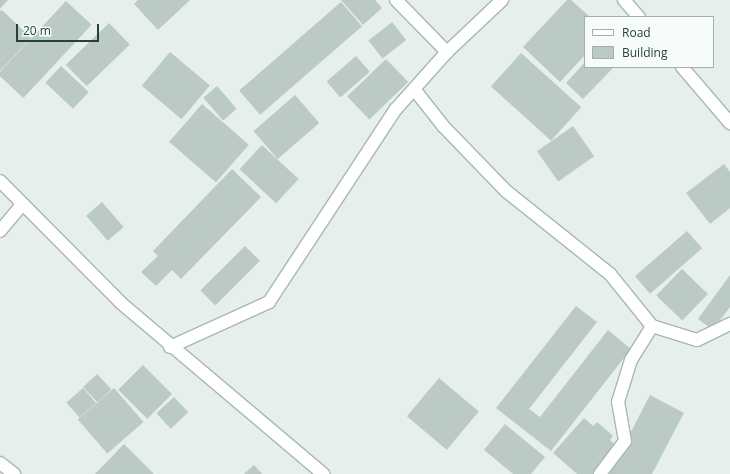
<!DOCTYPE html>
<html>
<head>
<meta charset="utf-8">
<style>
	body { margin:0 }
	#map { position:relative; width:730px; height:474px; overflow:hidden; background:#e6efeb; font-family:"Open Sans",sans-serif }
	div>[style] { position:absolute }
	.building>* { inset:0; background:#bbcac4; transform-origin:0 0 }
	.roads { filter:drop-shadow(1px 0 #a8b8b2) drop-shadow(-1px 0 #a8b8b2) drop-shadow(0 1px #a8b8b2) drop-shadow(0 -1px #a8b8b2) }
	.minor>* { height:12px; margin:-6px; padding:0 6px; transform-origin:6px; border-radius:6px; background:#fff }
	span { translate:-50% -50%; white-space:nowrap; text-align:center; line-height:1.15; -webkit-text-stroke:3px #f7fbf9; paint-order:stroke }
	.legend { position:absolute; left:584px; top:16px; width:130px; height:52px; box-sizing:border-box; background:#f7fbf9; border:1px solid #a3b1ad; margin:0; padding:5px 7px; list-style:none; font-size:12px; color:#24423a }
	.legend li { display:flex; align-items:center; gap:8px; height:20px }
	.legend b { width:20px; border:1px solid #a3b1ad }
	.scale { position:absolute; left:16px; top:24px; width:83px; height:18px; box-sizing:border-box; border:2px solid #24423a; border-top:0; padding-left:5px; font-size:12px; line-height:14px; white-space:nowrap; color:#24423a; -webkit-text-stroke:3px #f7fbf9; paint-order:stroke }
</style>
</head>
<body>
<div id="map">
	<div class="building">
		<div style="clip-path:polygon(0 0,8px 0,0 9px)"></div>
		<div style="clip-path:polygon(138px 0,190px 0,158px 30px,134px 4px)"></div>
		<div style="clip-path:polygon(341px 0,375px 0,382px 8px,363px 25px)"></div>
		<div style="clip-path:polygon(567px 0,571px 0,590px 17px,585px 17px,585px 55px,560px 82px,523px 47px)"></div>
		<div style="left:66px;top:1px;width:35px;height:100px;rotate:43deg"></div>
		<div style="left:341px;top:2px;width:32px;height:135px;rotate:49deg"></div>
		<div style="clip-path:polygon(2px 10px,31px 38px,0 71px,0 11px)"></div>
		<div style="left:392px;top:22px;width:23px;height:30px;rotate:52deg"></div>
		<div style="left:109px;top:23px;width:30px;height:60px;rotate:46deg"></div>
		<div style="left:170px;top:52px;width:52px;height:44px;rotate:40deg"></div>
		<div style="left:521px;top:53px;width:81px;height:45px;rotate:42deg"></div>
		<div style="left:356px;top:56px;width:21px;height:39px;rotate:49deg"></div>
		<div style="left:386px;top:59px;width:32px;height:54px;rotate:46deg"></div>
		<div style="clip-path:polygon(585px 62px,585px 67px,614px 67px,583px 99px,566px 83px)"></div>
		<div style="left:61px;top:66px;width:38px;height:23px;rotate:43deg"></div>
		<div style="left:217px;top:86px;width:30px;height:18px;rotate:49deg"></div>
		<div style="left:295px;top:95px;width:37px;height:55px;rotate:49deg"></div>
		<div style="left:202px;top:104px;width:62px;height:50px;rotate:41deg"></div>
		<div style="left:573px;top:126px;width:37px;height:44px;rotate:55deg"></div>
		<div style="left:262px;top:145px;width:50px;height:33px;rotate:43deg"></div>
		<div style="clip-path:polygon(724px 164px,730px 172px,730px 208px,710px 224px,686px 193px)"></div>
		<div style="clip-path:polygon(232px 169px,261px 197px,181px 279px,172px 270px,156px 286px,141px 272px,158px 256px,153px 251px)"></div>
		<div style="left:102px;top:202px;width:33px;height:21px;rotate:49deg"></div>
		<div style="left:687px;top:231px;width:23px;height:69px;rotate:49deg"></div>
		<div style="left:245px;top:246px;width:21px;height:63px;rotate:45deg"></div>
		<div style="left:682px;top:269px;width:36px;height:37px;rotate:44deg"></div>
		<div style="clip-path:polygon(730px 275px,730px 307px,713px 330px,698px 319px)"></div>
		<div style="clip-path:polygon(576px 306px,597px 322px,529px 409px,540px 417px,608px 330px,631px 349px,551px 451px,496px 408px)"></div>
		<div style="left:143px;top:365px;width:41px;height:35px;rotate:45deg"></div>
		<div style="left:97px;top:374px;width:21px;height:19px;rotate:47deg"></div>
		<div style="left:439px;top:378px;width:52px;height:50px;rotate:40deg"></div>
		<div style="left:83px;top:388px;width:20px;height:22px;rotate:49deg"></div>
		<div style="left:114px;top:388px;width:45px;height:48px;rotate:49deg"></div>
		<div style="clip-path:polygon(650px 395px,684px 413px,652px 474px,609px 474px)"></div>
		<div style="left:174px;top:397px;width:21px;height:24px;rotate:47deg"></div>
		<div style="clip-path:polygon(584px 418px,593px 426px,597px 422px,613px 436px,610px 440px,618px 447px,595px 474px,577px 474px,553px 453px)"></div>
		<div style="clip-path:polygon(505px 424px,545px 457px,531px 474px,513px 474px,484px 450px)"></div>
		<div style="clip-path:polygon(124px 444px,154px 474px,95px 474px)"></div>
		<div style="clip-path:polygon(254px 465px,262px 474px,244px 474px)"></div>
	</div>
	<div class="roads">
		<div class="minor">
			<div style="left:396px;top:0;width:73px;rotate:45.6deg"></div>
			<div style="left:624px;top:0;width:23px;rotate:49deg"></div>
			<div style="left:682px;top:67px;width:74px;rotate:49.4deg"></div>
			<div style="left:414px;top:89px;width:48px;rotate:51.7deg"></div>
			<div style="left:444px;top:127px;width:89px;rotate:45.9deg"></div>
			<div style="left:506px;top:191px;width:133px;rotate:38.6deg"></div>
			<div style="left:610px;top:274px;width:67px;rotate:51.1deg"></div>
			<div style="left:652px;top:326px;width:47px;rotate:17.3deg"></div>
			<div style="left:697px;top:340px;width:37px;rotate:-26deg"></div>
			<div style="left:0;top:181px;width:172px;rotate:45.2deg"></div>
			<div style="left:121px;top:303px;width:265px;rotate:40.2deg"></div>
			<div style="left:0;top:231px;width:35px;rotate:-50deg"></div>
			<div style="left:170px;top:347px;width:109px;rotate:-24.4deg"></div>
			<div style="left:269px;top:302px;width:231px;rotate:-56.7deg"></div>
			<div style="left:396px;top:109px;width:76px;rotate:-48.2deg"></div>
			<div style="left:447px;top:52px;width:76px;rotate:-43.4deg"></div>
			<div style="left:0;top:463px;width:18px;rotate:38deg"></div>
			<div style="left:600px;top:474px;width:41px;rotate:-52.9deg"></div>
			<div style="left:625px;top:441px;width:40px;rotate:-100deg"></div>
			<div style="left:618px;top:402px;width:44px;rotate:-72.8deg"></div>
			<div style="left:631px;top:360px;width:40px;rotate:-58deg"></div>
		</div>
	</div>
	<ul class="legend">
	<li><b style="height:5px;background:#fff"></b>Road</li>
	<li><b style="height:11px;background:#bbcac4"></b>Building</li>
	</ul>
	<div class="scale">20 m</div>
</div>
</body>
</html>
